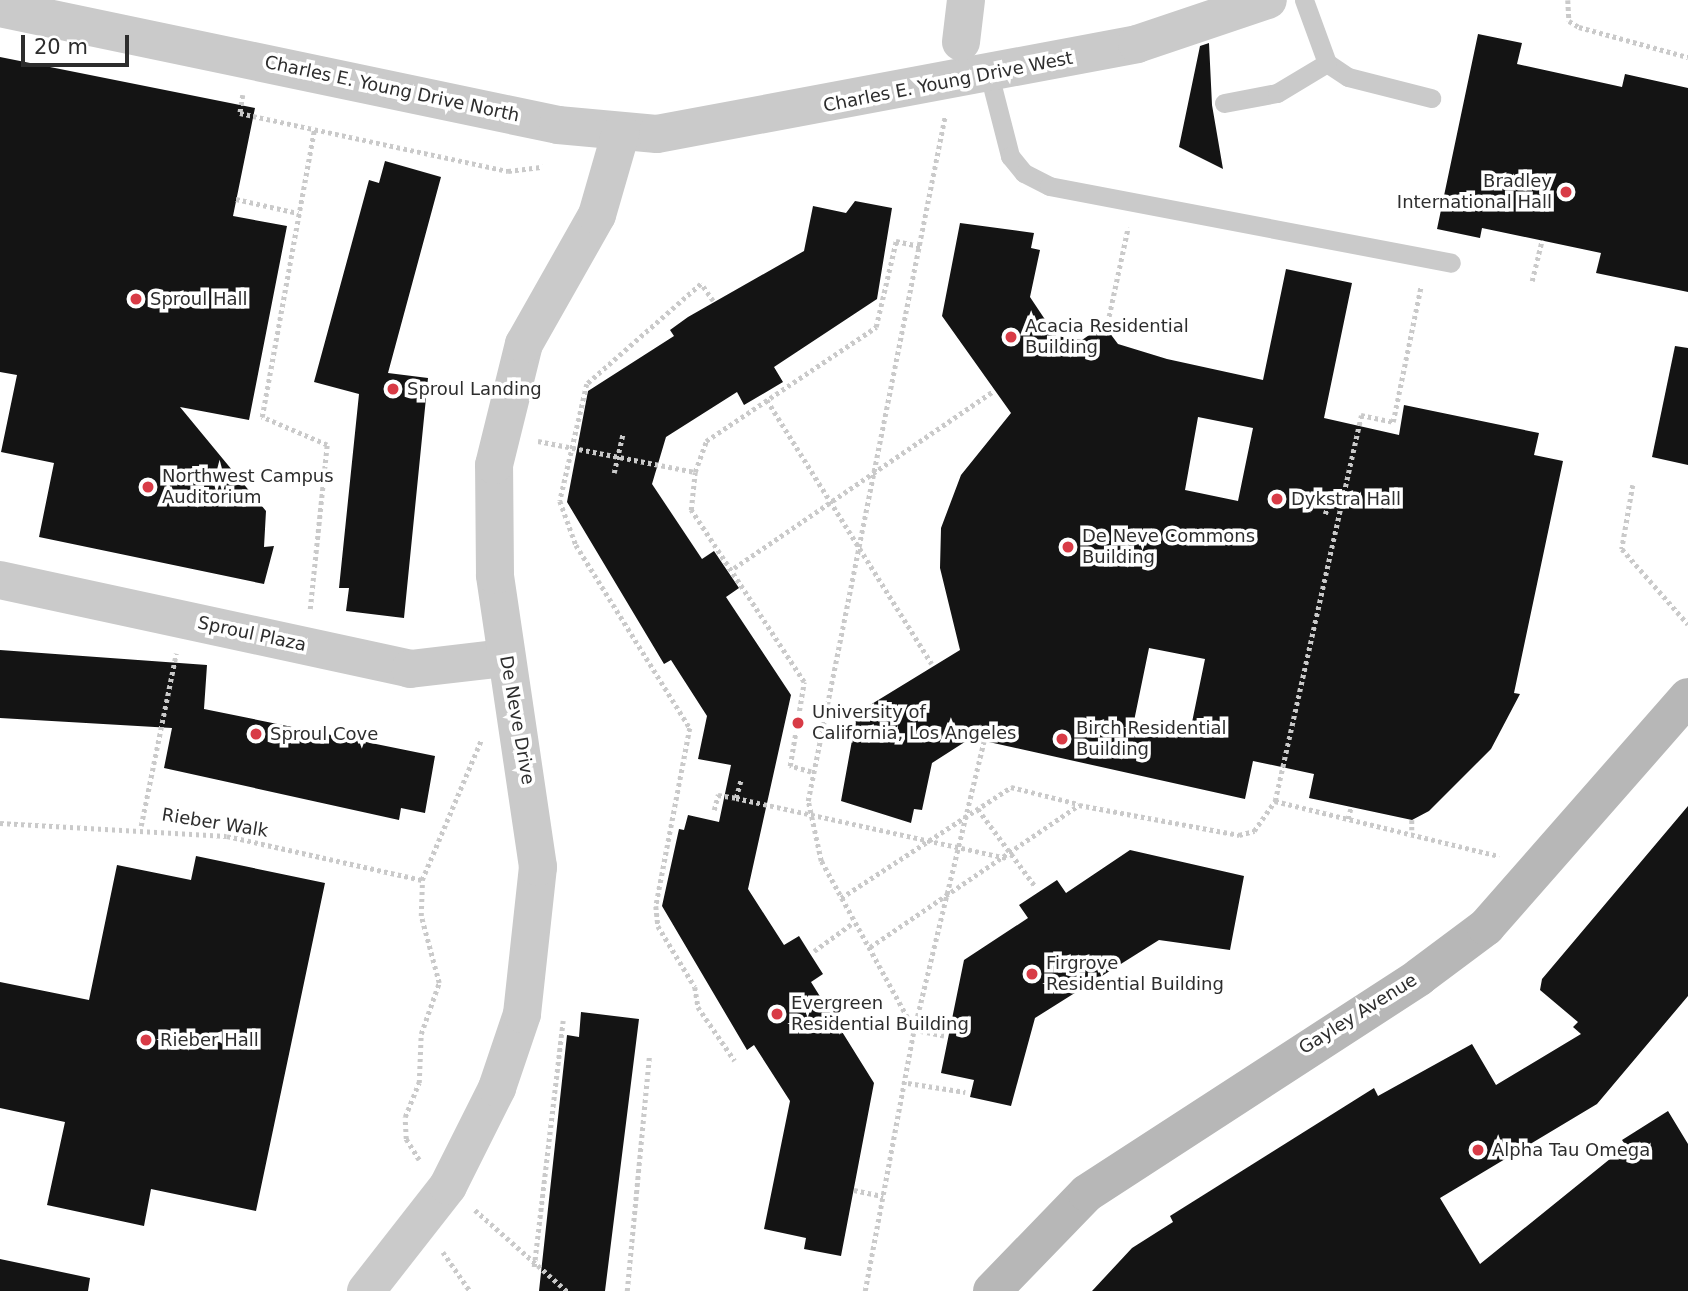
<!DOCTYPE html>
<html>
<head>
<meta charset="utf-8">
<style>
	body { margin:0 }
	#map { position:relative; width:1688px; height:1291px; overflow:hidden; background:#fff; font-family:"DejaVu Sans",sans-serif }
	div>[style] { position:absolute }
	.building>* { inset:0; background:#141414 }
	.path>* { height:4.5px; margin-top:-2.25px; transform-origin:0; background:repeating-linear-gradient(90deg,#cacaca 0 3.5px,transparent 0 7px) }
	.lane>* { height:19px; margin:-9.5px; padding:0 9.5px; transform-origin:9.5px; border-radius:9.5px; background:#cacaca }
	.street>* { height:38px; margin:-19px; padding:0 19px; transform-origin:19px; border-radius:19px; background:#cacaca }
	.secondary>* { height:38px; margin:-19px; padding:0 19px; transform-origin:19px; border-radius:19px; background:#b7b7b7 }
	.dots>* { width:19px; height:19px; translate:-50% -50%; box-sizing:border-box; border:4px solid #fff; border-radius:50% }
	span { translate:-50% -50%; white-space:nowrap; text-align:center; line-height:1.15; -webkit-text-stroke:7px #fff; paint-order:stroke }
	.street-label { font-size:18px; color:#2d2d2d }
	.poi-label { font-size:18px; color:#2d2d2d }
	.right { translate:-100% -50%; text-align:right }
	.left { translate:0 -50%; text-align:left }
	.scale { position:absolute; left:21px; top:35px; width:108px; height:32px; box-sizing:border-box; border:4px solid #2d2d2d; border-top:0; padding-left:9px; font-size:21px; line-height:24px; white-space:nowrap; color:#2d2d2d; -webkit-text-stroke:5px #fff; paint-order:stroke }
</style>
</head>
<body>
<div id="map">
	<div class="building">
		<div style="clip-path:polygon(1478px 34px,1522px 43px,1517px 64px,1622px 87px,1625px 74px,1688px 88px,1688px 292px,1596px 273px,1601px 253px,1482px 228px,1480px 238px,1437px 229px)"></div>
		<div style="clip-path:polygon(1209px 43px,1212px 105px,1223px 169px,1179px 147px,1200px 46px)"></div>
		<div style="clip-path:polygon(0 57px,255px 108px,233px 216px,287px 226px,249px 420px,180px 407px,266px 511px,264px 547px,274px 546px,264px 584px,39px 537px,54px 463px,1px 452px,17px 375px,0 372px)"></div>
		<div style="clip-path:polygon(385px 161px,441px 177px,388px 373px,428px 378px,404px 618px,346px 611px,349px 588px,339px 588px,359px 394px,314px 382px,369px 180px,379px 183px)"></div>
		<div style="clip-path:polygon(855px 201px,892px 208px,877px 299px,774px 367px,783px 382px,744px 405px,737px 392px,666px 437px,652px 484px,702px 559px,714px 551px,739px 588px,726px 597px,791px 695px,748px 889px,784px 945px,799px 936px,809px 952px,823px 974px,811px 982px,874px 1083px,841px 1256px,804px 1249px,806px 1238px,764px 1229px,790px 1101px,754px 1045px,747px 1050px,662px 906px,679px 829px,684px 830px,688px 815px,719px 822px,731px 765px,698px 759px,707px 716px,671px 660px,664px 664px,567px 502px,588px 391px,674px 336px,670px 330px,688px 317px,804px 251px,813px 206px,846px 213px)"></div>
		<div style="clip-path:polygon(evenodd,960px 223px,1034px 233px,1031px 248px,1040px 250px,1030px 297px,1056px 336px,1082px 340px,1095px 331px,1109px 332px,1118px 344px,1167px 359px,1263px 380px,1286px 269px,1352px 283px,1324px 418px,1399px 435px,1404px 405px,1539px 433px,1534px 455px,1563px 461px,1514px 693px,1520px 694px,1491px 749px,1429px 811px,1412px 820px,1309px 798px,1314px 774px,1253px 761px,1245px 799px,971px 738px,932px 763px,922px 810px,914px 809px,911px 823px,841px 801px,857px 713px,960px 650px,940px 568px,941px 528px,961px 475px,1011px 413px,942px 316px,960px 223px,1198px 417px,1253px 428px,1238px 501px,1185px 490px,1198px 417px,960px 223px,1149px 648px,1205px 659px,1190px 732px,1134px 721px,1149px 648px)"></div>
		<div style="clip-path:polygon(1675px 346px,1688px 348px,1688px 465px,1652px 457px)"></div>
		<div style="clip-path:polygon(0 650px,207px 665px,204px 709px,435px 756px,425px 813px,401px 808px,399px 820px,164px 768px,172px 728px,0 718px)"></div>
		<div style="clip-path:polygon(1688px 806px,1688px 996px,1597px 1104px,1440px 1198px,1480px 1264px,1626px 1146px,1622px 1140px,1668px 1111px,1688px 1144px,1688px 1291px,1092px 1291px,1132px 1248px,1173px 1222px,1170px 1216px,1374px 1088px,1378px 1096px,1472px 1044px,1496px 1085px,1581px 1034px,1573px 1027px,1578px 1022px,1540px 990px,1542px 979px)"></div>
		<div style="clip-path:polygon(1130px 850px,1244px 876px,1230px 950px,1159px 940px,1035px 1018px,1011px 1106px,970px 1097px,974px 1080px,941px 1073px,964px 960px,1028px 918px,1019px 905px,1057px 880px,1066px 893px)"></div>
		<div style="clip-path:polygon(196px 856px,325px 883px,256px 1211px,151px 1189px,144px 1226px,47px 1205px,65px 1122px,0 1108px,0 982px,89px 1000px,117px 865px,191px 880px)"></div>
		<div style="clip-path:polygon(581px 1012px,639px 1019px,605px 1291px,539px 1291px,567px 1035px,579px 1037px)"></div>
		<div style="clip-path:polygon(0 1259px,90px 1278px,88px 1291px,0 1291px)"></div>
	</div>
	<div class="path">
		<div style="left:1568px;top:0;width:21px;rotate:87deg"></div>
		<div style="left:1569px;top:21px;width:12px;rotate:31deg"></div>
		<div style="left:1579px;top:27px;width:113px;rotate:15.4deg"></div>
		<div style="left:243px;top:95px;width:18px;rotate:99deg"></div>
		<div style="left:240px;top:113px;width:13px;rotate:13deg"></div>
		<div style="left:253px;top:116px;width:261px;rotate:12.2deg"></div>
		<div style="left:508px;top:171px;width:35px;rotate:-7deg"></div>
		<div style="left:236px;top:199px;width:64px;rotate:12.7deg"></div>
		<div style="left:1532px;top:281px;width:42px;rotate:-76.3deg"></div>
		<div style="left:713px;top:301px;width:21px;rotate:-125deg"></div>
		<div style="left:701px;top:284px;width:152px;rotate:138.7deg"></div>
		<div style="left:587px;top:384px;width:120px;rotate:103deg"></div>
		<div style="left:560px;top:501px;width:47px;rotate:70deg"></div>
		<div style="left:576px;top:545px;width:216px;rotate:58.1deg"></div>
		<div style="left:690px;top:728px;width:181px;rotate:100.8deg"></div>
		<div style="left:656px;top:906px;width:20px;rotate:84deg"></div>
		<div style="left:658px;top:926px;width:71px;rotate:58.8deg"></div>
		<div style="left:695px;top:987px;width:20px;rotate:81deg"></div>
		<div style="left:698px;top:1007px;width:65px;rotate:55.6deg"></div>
		<div style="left:1106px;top:330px;width:105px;rotate:-77.9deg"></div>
		<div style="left:767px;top:400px;width:311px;rotate:58deg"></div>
		<div style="left:538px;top:441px;width:160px;rotate:11.2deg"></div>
		<div style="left:614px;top:473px;width:41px;rotate:-77.3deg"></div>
		<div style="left:1633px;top:485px;width:65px;rotate:99.8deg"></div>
		<div style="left:1622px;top:549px;width:100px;rotate:48.7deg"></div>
		<div style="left:1325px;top:514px;width:17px;rotate:-69deg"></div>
		<div style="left:1331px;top:498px;width:11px;rotate:15deg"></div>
		<div style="left:734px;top:568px;width:312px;rotate:-34.3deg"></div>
		<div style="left:310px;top:609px;width:165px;rotate:-84.1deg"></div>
		<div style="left:327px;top:445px;width:71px;rotate:-156.7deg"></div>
		<div style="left:262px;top:417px;width:292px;rotate:-79.7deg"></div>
		<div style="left:811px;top:772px;width:22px;rotate:-164deg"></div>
		<div style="left:790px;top:766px;width:85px;rotate:-80.5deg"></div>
		<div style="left:804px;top:682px;width:206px;rotate:-123.3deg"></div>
		<div style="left:691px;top:510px;width:38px;rotate:-84deg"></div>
		<div style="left:695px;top:472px;width:33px;rotate:-70deg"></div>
		<div style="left:706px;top:441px;width:205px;rotate:-33.8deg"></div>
		<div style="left:876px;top:327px;width:88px;rotate:-76.9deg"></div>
		<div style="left:896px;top:241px;width:25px;rotate:12deg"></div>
		<div style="left:736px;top:798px;width:20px;rotate:-75deg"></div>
		<div style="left:1275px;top:801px;width:231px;rotate:13.8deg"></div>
		<div style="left:978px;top:809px;width:96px;rotate:53.5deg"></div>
		<div style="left:714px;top:810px;width:16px;rotate:-75deg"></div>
		<div style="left:718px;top:795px;width:18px;rotate:9deg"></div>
		<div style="left:736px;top:798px;width:278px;rotate:12.5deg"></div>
		<div style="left:1348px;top:819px;width:12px;rotate:-76deg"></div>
		<div style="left:1412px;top:820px;width:10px;rotate:90deg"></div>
		<div style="left:0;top:823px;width:227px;rotate:3.3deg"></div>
		<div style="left:227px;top:836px;width:200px;rotate:12.7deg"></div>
		<div style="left:141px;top:826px;width:176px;rotate:-78.5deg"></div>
		<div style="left:841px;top:898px;width:203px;rotate:-33.1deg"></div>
		<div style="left:1011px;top:787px;width:69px;rotate:14.2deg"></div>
		<div style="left:870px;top:947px;width:253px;rotate:-34.2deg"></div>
		<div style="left:1079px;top:805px;width:163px;rotate:10.6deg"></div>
		<div style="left:1239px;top:835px;width:16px;rotate:-15deg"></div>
		<div style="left:1254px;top:831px;width:37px;rotate:-55deg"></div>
		<div style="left:1275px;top:801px;width:395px;rotate:-77.4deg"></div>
		<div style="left:1361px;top:415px;width:33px;rotate:12deg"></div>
		<div style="left:1393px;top:422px;width:139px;rotate:-78.4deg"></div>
		<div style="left:814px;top:951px;width:49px;rotate:-35.9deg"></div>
		<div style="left:944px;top:1036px;width:31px;rotate:-169deg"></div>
		<div style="left:914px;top:1030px;width:297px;rotate:-76.4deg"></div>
		<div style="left:908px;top:1083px;width:58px;rotate:9deg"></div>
		<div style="left:419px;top:1160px;width:25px;rotate:-122deg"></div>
		<div style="left:406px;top:1139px;width:22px;rotate:-93deg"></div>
		<div style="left:405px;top:1117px;width:37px;rotate:-68deg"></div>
		<div style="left:419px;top:1083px;width:49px;rotate:-87.7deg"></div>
		<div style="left:421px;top:1034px;width:54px;rotate:-70.6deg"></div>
		<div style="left:439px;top:983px;width:69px;rotate:-105deg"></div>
		<div style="left:421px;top:916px;width:36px;rotate:-88deg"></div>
		<div style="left:422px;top:880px;width:152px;rotate:-67.1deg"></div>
		<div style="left:854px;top:1190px;width:30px;rotate:12deg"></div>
		<div style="left:475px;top:1210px;width:123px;rotate:41.4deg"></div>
		<div style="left:443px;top:1252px;width:47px;rotate:55.3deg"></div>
		<div style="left:534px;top:1267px;width:248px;rotate:-83.3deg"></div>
		<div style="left:627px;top:1291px;width:235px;rotate:-84.6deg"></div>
		<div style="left:865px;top:1291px;width:266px;rotate:-79.4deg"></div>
		<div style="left:914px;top:1030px;width:193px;rotate:-118.8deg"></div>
		<div style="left:821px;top:861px;width:61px;rotate:-102.2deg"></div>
		<div style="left:808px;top:801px;width:699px;rotate:-78.69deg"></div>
	</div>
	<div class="lane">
		<div style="left:1304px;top:0;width:67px;rotate:69.9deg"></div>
		<div style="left:1327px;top:63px;width:25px;rotate:34deg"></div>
		<div style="left:1348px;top:77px;width:86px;rotate:14.2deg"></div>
		<div style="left:989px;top:74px;width:85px;rotate:75.6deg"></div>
		<div style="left:1010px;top:156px;width:22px;rotate:51deg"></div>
		<div style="left:1024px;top:173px;width:28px;rotate:27deg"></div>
		<div style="left:1049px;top:186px;width:409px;rotate:10.8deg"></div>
		<div style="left:1224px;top:103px;width:54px;rotate:-10.7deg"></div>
		<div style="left:1277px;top:93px;width:58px;rotate:-31deg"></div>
	</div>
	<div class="street">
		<div style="left:0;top:8px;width:570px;rotate:11.84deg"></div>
		<div style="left:558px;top:125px;width:99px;rotate:5.2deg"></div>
		<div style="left:657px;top:134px;width:488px;rotate:-10.6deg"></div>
		<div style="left:1137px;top:44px;width:138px;rotate:-18.6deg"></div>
		<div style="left:961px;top:42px;width:42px;rotate:-83.2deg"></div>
		<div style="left:0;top:580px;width:420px;rotate:12.2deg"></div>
		<div style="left:410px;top:669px;width:96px;rotate:-6.6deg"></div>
		<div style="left:366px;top:1291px;width:133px;rotate:-52deg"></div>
		<div style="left:448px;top:1186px;width:110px;rotate:-63.4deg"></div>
		<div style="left:497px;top:1088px;width:78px;rotate:-71.3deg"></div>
		<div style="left:522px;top:1014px;width:148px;rotate:-83.8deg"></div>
		<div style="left:538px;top:867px;width:295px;rotate:-98.4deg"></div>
		<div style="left:495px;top:575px;width:110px;rotate:-90.5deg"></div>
		<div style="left:494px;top:465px;width:125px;rotate:-76.1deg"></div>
		<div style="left:524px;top:344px;width:148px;rotate:-60.5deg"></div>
		<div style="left:597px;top:215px;width:86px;rotate:-73.9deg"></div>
	</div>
	<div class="secondary">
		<div style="left:992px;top:1291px;width:136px;rotate:-45.9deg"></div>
		<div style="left:1087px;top:1193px;width:396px;rotate:-33deg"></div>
		<div style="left:1419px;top:977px;width:84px;rotate:-36.7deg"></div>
		<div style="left:1486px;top:927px;width:306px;rotate:-48.7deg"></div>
	</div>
	<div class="dots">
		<div style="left:1566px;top:192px;background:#d83b46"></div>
		<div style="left:136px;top:299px;background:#d83b46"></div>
		<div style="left:1011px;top:337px;background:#d83b46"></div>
		<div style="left:393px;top:389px;background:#d83b46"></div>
		<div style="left:148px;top:487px;background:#d83b46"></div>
		<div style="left:1277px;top:499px;background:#d83b46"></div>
		<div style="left:1068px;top:547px;background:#d83b46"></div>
		<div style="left:798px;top:723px;background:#d83b46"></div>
		<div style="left:256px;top:734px;background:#d83b46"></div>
		<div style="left:1062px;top:739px;background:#d83b46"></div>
		<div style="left:1032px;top:974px;background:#d83b46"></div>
		<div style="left:777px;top:1014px;background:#d83b46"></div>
		<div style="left:146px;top:1040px;background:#d83b46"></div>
		<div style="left:1478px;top:1150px;background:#d83b46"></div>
	</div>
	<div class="street-label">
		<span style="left:948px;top:82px;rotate:-11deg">Charles E. Young Drive West</span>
		<span style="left:392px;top:89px;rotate:12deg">Charles E. Young Drive North</span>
		<span style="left:252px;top:634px;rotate:12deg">Sproul Plaza</span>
		<span style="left:517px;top:720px;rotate:80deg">De Neve Drive</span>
		<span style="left:215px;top:823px;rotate:9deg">Rieber Walk</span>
		<span style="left:1358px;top:1014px;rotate:-32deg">Gayley Avenue</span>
	</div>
	<div class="poi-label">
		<span class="right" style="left:1552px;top:192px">Bradley<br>International Hall</span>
		<span class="left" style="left:150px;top:299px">Sproul Hall</span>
		<span class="left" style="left:1025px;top:337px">Acacia Residential<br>Building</span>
		<span class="left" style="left:407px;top:389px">Sproul Landing</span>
		<span class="left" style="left:162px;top:487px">Northwest Campus<br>Auditorium</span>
		<span class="left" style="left:1291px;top:499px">Dykstra Hall</span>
		<span class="left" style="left:1082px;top:547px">De Neve Commons<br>Building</span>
		<span class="left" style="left:812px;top:723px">University of<br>California, Los Angeles</span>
		<span class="left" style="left:1076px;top:739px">Birch Residential<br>Building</span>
		<span class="left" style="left:270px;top:734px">Sproul Cove</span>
		<span class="left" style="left:1046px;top:974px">Firgrove<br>Residential Building</span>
		<span class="left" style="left:791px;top:1014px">Evergreen<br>Residential Building</span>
		<span class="left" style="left:160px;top:1040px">Rieber Hall</span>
		<span class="left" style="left:1492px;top:1150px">Alpha Tau Omega</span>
	</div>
	<div class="scale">20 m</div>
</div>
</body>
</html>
